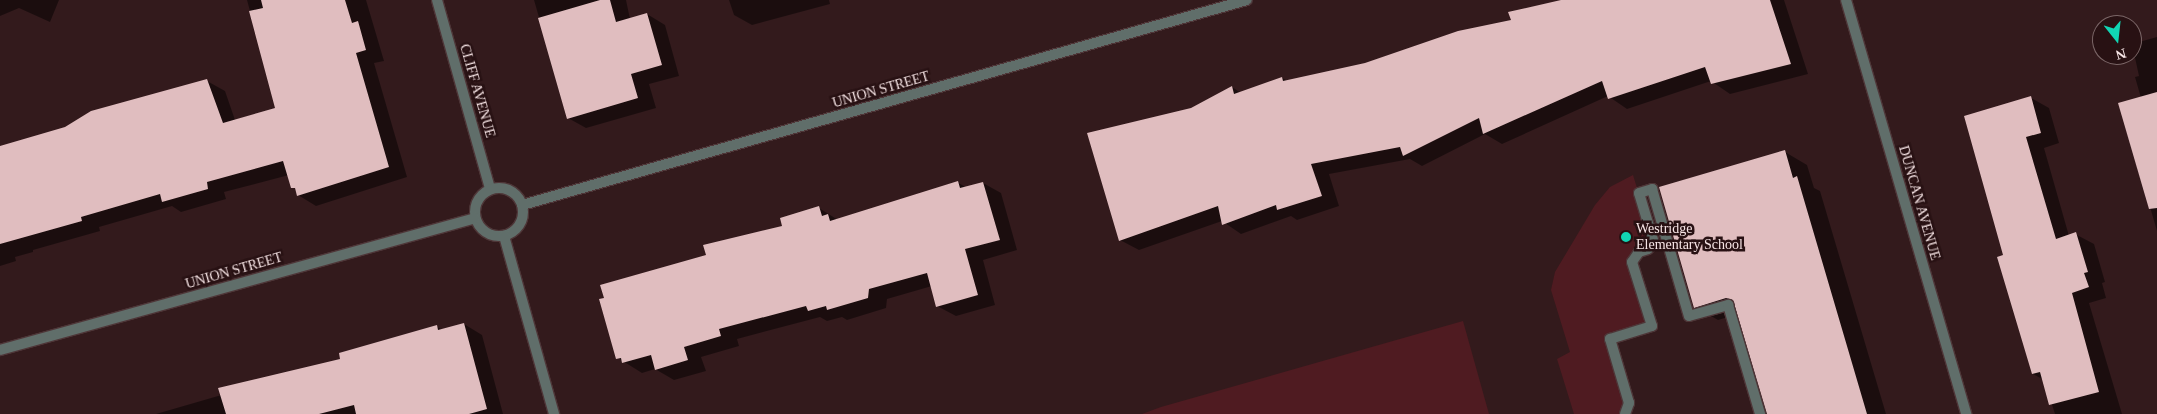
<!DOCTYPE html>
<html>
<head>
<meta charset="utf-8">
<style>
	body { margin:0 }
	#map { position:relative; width:2157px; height:414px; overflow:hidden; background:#331a1c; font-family:"Times New Roman",serif }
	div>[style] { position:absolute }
	.green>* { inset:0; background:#4f1b21 }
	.shadow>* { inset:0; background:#0007 }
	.building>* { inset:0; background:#e0bdbf }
	.roads { filter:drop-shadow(1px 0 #4e3638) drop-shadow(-1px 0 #4e3638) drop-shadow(0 1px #4e3638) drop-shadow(0 -1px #4e3638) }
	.pedestrian>* { height:10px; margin:-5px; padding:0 5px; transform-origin:5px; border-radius:5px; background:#606e6a }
	.minor>* { height:10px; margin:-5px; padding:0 5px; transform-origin:5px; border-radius:5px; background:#606e6a }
	.minor>.ring { margin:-5px; padding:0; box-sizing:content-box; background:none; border:10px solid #606e6a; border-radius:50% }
	.dots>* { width:14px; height:14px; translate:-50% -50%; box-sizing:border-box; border:2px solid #281113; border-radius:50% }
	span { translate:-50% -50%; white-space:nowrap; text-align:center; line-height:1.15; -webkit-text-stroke:5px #281113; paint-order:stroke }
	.street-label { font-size:14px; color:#f7e5e6 }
	.poi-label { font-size:14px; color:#f7e5e6 }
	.left { translate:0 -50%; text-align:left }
	.north { position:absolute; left:2092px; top:15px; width:50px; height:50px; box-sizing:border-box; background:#281113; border:1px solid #7b6667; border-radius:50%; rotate:164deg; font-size:14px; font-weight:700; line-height:20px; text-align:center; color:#f7e5e6 }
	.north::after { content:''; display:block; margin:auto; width:18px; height:22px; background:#11d5b4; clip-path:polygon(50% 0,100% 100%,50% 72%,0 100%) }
</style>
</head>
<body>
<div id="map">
	<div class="green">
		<div style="clip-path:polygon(1633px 175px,1654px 243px,1632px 262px,1652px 326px,1611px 339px,1629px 403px,1625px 414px,1574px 414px,1557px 359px,1570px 352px,1551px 290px,1555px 272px,1595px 205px,1610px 187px)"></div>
		<div style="clip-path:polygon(1463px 321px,1489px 414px,1142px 414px,1161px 407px)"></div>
	</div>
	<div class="shadow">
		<div style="clip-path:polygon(0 0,59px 0,50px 22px,19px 8px,0 16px)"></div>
		<div style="clip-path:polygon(247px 0,366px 0,384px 61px,374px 63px,407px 177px,316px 206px,298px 195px,289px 175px,224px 192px,226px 199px,181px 212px,172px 206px,99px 227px,100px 231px,33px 250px,33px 252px,15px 257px,16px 261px,0 266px,0 154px,207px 81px,225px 91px,235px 120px,276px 108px)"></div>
		<div style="clip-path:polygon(534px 0,626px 0,630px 19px,647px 14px,665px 25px,679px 76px,649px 84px,656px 108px,586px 128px,568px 118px)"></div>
		<div style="clip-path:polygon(729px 0,829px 0,830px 4px,752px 25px,734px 15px)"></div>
		<div style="clip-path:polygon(1567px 0,1784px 0,1808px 74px,1730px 94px,1711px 81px,1627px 109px,1608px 96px,1502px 144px,1485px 134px,1422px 166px,1410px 159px,1329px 174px,1339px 206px,1297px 220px,1291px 216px,1241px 234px,1222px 221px,1139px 250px,1120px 240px,1191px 109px,1232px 87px,1241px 93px,1282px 78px,1288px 81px,1365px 64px,1512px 21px)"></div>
		<div style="clip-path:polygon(2157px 37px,2157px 231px,2120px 104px,2141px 98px,2135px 77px,2139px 76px,2132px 44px)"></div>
		<div style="clip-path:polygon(2031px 98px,2049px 108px,2059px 143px,2044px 148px,2069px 236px,2075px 234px,2094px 244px,2105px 282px,2102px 283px,2106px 298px,2089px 303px,2122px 414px,2055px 414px,2044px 380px,2033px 374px,2004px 256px)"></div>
		<div style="clip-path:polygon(1785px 152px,1807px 165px,1814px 188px,1820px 191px,1886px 414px,1767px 414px,1738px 314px,1718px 320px,1695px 307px)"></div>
		<div style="clip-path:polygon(957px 182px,967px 188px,983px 183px,1001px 193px,1017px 250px,983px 260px,995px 305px,956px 316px,937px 306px,932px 286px,887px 299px,886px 308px,847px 320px,842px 317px,827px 321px,820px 317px,737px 339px,739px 346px,701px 357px,706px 371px,674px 380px,655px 369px,642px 373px,618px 358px,707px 256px,784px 226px,819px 208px,838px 220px)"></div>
		<div style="clip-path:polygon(464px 324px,482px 335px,503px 414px,156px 414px,342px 360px,437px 327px,443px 330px)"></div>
	</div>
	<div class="building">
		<div style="clip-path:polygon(261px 0,345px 0,352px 23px,358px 21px,366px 50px,356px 53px,389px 167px,297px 196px,295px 188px,291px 188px,283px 161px,207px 182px,208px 189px,162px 202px,160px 194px,81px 217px,82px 221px,0 244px,0 146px,65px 127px,91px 111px,207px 79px,223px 123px,275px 108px,249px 11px,263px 8px)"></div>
		<div style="clip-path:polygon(600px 0,610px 0,616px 22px,647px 13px,662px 65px,631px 74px,638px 98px,567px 119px,538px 18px)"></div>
		<div style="clip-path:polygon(1561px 0,1770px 0,1791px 64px,1711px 84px,1705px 67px,1608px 99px,1602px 81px,1483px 134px,1479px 118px,1403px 156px,1400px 147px,1311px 164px,1322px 196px,1277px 210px,1276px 205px,1222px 225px,1218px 206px,1119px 241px,1087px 133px,1191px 108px,1232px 86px,1234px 94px,1282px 77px,1283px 81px,1365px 63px,1458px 31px,1511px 20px,1508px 12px)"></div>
		<div style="clip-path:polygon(2157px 92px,2157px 208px,2149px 209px,2118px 103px)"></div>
		<div style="clip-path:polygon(2031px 96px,2041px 133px,2026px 137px,2056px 239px,2076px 232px,2088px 272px,2084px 273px,2089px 287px,2072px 293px,2099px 392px,2049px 405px,2040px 372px,2032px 374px,1997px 257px,2003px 255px,1964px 116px)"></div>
		<div style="clip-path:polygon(1785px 150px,1793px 178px,1797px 176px,1867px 414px,1767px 414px,1733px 300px,1726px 298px,1694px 308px,1659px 187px)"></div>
		<div style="clip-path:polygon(958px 181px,960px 188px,983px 182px,1000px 240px,965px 249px,978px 295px,936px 307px,927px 273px,869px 289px,868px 298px,827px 310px,826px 306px,808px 311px,806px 306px,719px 329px,721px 336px,684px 347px,688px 360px,655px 370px,651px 355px,622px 363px,621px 358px,616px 359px,599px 299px,604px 298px,600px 285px,706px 255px,703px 245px,782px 226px,780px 218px,819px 206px,822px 216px,828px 214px,830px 221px)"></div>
		<div style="clip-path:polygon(464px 323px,487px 409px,469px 414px,356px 414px,354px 405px,319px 414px,226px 414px,218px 388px,340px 359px,339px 353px,437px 325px,438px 330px)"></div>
	</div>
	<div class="roads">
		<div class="pedestrian">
			<div style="left:1625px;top:414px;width:12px;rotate:-70deg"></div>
			<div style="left:1629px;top:403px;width:67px;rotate:-106.5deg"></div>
			<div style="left:1610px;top:339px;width:44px;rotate:-17.2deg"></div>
			<div style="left:1652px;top:326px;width:67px;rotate:-107.4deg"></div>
			<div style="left:1632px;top:262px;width:12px;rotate:-55deg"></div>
			<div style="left:1639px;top:252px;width:9px;rotate:-18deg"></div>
			<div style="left:1648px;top:249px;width:8px;rotate:-45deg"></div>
			<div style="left:1654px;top:243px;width:52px;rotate:-106.7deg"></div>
			<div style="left:1639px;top:193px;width:14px;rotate:-17deg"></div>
			<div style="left:1652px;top:189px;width:132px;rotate:73.8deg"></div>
			<div style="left:1689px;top:316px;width:41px;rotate:-15.8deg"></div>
			<div style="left:1728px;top:305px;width:114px;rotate:73.6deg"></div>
		</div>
		<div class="minor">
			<div style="left:437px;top:0;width:196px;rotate:74.3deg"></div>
			<div style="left:1846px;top:0;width:431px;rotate:73.8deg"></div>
			<div class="ring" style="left:475px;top:188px;width:38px;height:38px"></div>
			<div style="left:522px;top:205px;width:753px;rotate:-15.79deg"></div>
			<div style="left:504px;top:236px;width:185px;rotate:74.3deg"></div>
			<div style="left:0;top:350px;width:493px;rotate:-15.5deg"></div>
		</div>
	</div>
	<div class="dots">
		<div style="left:1626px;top:237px;background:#11d5b4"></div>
	</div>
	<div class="street-label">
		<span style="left:881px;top:90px;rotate:-16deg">UNION STREET</span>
		<span style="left:477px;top:91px;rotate:74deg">CLIFF AVENUE</span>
		<span style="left:1919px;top:203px;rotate:74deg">DUNCAN AVENUE</span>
		<span style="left:234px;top:271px;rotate:-16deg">UNION STREET</span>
	</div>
	<div class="poi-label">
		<span class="left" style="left:1636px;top:237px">Westridge<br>Elementary School</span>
	</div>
	<div class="north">N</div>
</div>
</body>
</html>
